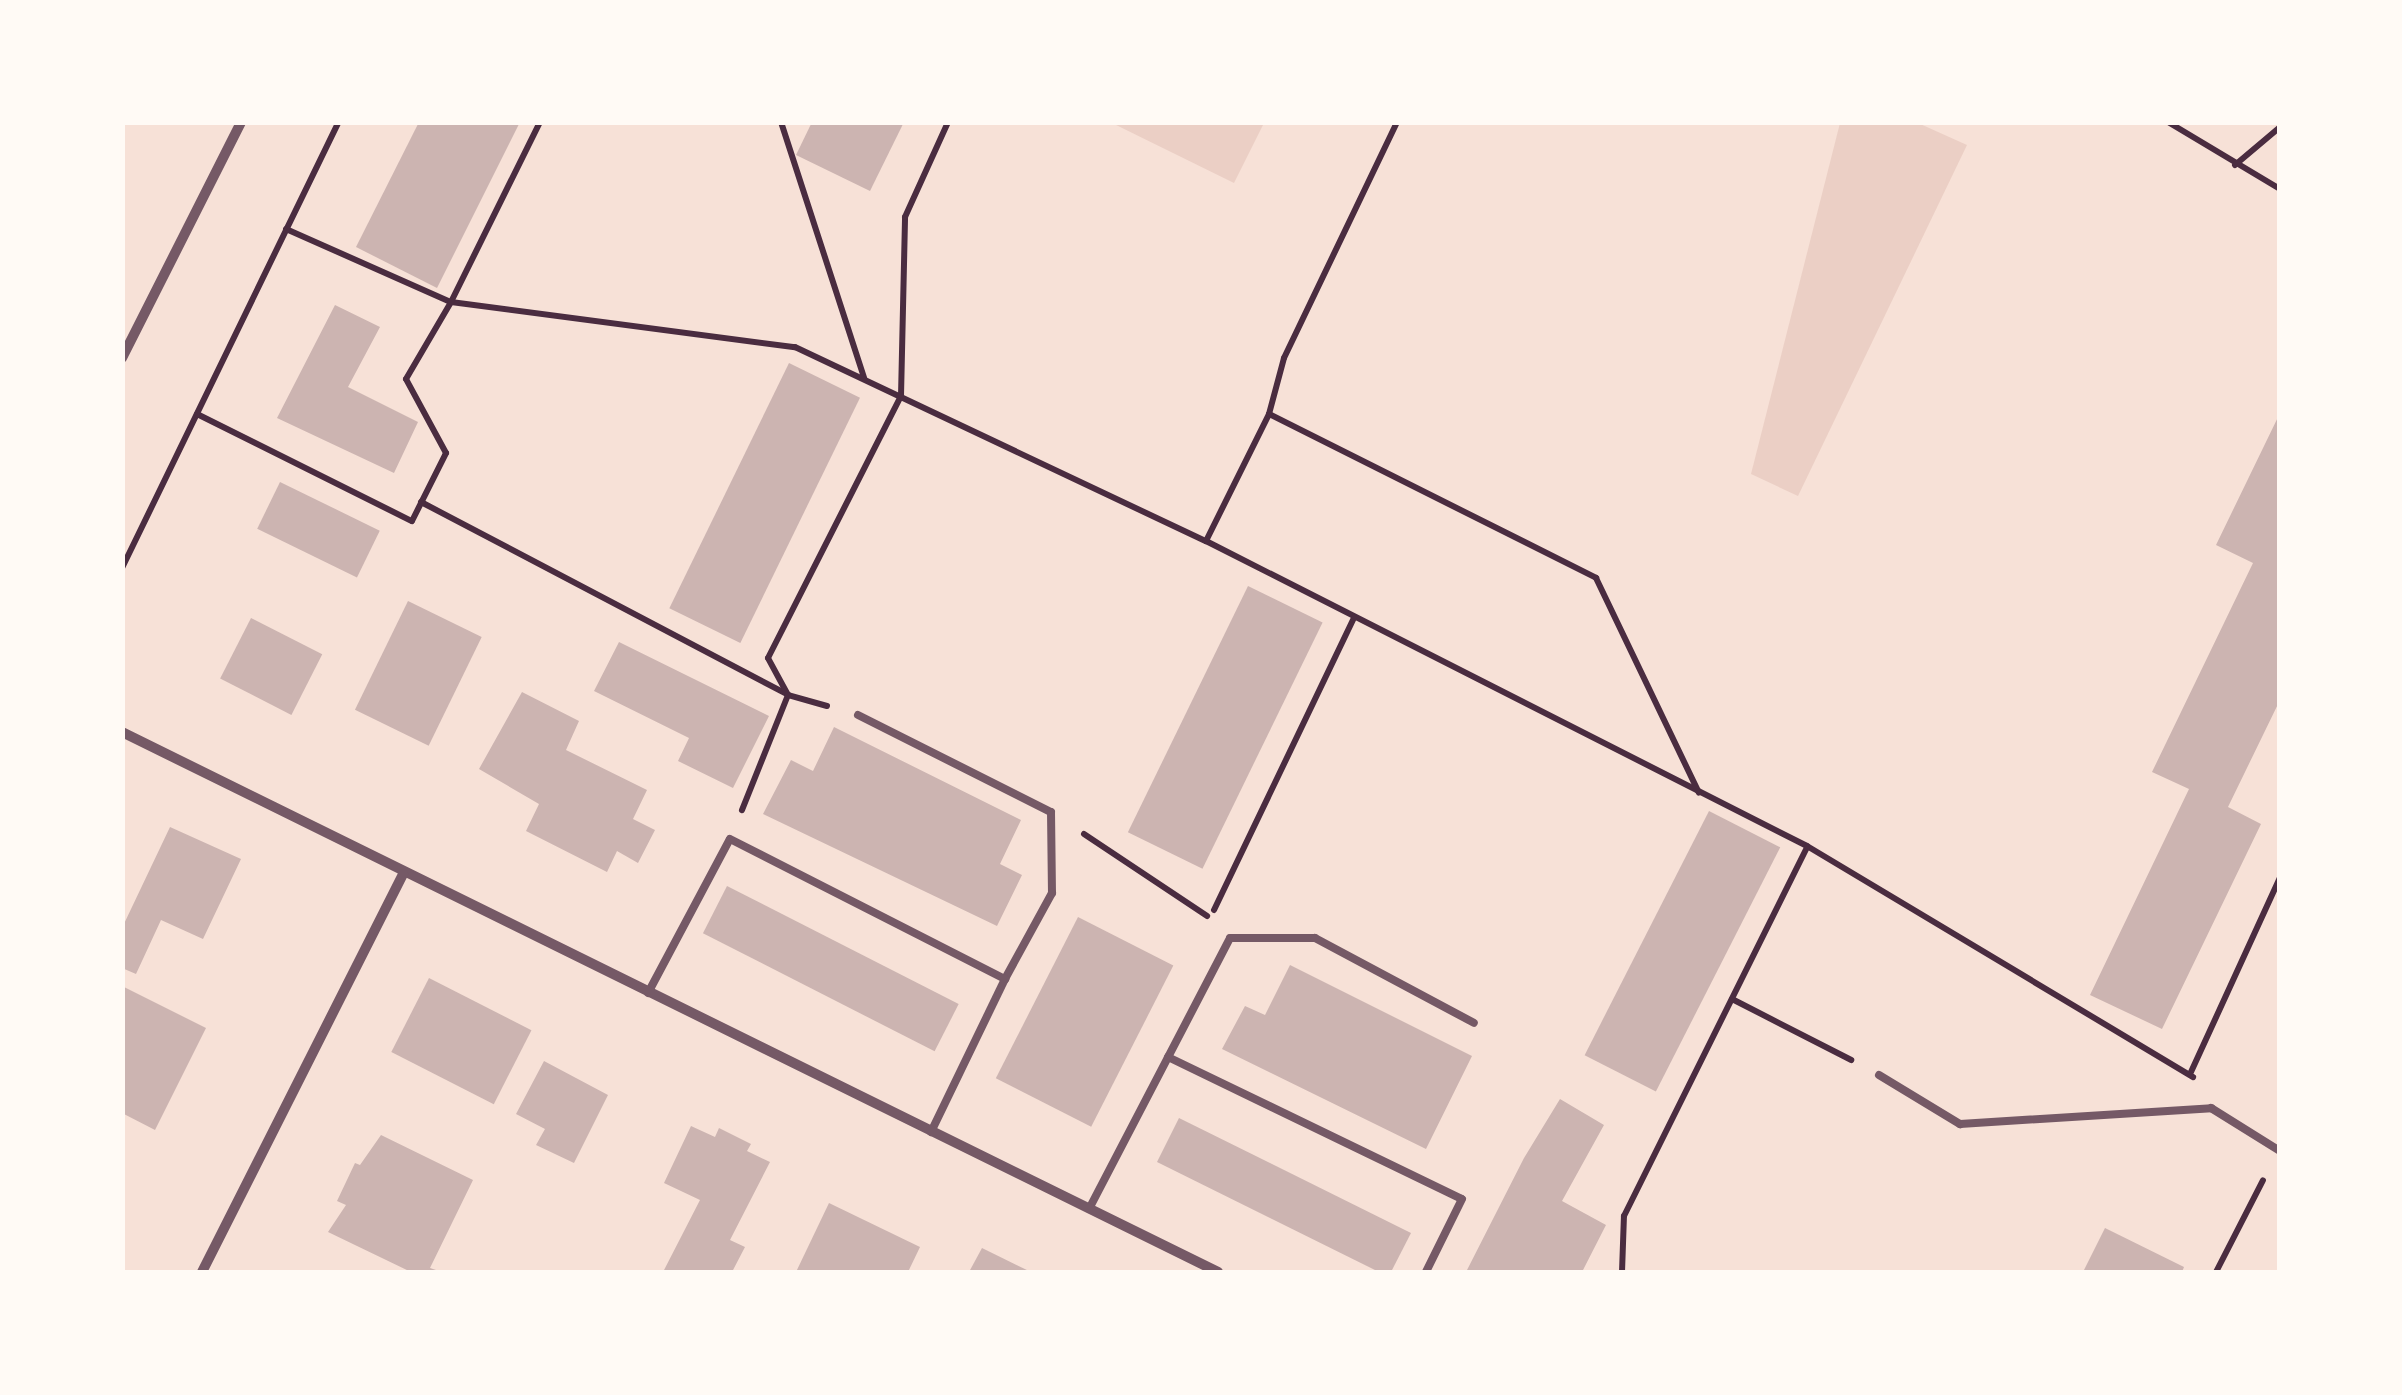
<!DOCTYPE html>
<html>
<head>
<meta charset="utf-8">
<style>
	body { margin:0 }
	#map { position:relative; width:2402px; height:1395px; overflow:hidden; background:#f7e1d7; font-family:"Fira Sans Condensed",sans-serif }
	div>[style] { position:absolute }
	.green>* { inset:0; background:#ebcfc5 }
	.building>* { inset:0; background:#ccb4b1; transform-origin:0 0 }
	.path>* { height:6px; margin:-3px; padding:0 3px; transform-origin:3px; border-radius:3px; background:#4a2c40 }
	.service>* { height:8px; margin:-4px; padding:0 4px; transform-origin:4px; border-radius:4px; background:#755966 }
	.minor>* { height:10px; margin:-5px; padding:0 5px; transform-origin:5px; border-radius:5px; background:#755966 }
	span { translate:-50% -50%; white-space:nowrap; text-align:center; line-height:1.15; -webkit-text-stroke:9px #fffaf5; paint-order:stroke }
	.frame { position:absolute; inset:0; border:125px solid #fffaf5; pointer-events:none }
</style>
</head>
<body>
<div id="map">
	<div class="green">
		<div style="clip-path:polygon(1112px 123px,1264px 123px,1234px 183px)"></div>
		<div style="clip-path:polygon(1840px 123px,1918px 123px,1967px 145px,1798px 496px,1751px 474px)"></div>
	</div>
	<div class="building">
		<div style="clip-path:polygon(419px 122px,520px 122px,437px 288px,356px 247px)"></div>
		<div style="clip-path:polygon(812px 122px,904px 122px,870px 191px,796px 155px)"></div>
		<div style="clip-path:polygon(335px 305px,380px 327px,348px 387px,418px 422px,394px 473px,277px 418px)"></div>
		<div style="left:789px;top:363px;width:79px;height:273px;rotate:26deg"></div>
		<div style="clip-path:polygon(2280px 413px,2280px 700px,2228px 807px,2261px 824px,2162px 1029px,2090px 995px,2189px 789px,2152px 772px,2253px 563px,2216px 545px)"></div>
		<div style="left:280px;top:482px;width:111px;height:52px;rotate:26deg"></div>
		<div style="left:1248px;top:586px;width:83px;height:274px;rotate:26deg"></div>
		<div style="left:408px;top:601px;width:82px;height:121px;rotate:26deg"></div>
		<div style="left:251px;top:618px;width:80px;height:68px;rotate:27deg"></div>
		<div style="clip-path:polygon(619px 642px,769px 716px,733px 788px,678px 761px,689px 738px,594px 691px)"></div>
		<div style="clip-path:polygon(522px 692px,579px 721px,566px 750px,647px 790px,633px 819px,655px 830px,638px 863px,617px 851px,607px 872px,526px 831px,539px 804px,479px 769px)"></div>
		<div style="clip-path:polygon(834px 727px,1021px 820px,1000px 864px,1022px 875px,997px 926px,763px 814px,791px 760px,813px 771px)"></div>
		<div style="left:1709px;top:811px;width:80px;height:274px;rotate:27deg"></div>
		<div style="clip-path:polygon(170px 827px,241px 859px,203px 939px,161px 920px,136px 974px,122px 968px,122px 928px)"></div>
		<div style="left:727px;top:886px;width:260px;height:53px;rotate:27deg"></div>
		<div style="left:1078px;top:917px;width:107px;height:181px;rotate:27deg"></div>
		<div style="clip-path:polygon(1290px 965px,1472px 1056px,1426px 1149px,1222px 1049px,1245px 1006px,1265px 1015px)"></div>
		<div style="left:429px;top:978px;width:115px;height:83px;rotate:27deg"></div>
		<div style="clip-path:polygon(122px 986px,206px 1028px,155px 1130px,122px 1113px)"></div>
		<div style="clip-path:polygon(544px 1061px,608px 1095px,574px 1163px,536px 1145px,545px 1129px,516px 1114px)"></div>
		<div style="clip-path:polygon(1560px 1099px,1604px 1125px,1562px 1201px,1606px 1225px,1582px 1272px,1466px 1272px,1524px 1158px)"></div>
		<div style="clip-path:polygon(1179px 1118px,1411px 1233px,1391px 1272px,1379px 1272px,1157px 1162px)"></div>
		<div style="clip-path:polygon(691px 1126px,715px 1137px,719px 1128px,751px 1144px,747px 1151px,770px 1162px,730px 1240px,745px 1247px,732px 1272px,663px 1272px,700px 1200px,664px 1183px)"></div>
		<div style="clip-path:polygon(381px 1135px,473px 1180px,430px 1268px,442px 1272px,411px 1272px,328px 1232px,346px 1205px,337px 1201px,355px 1163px,360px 1165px)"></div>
		<div style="clip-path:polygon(829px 1203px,920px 1247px,908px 1272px,796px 1272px)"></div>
		<div style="clip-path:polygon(2105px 1228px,2184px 1267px,2182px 1272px,2083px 1272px)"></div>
		<div style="clip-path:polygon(982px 1248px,1031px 1272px,969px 1272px)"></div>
	</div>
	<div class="path">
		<div style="left:781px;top:122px;width:269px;rotate:72deg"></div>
		<div style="left:2168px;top:122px;width:131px;rotate:30.9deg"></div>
		<div style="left:2235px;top:165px;width:59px;rotate:-40.2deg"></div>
		<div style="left:286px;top:229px;width:180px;rotate:23.9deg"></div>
		<div style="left:451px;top:302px;width:347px;rotate:7.5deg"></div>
		<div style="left:795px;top:347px;width:454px;rotate:25.3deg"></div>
		<div style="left:1206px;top:541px;width:674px;rotate:26.91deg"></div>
		<div style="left:1807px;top:846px;width:450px;rotate:30.9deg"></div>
		<div style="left:197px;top:414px;width:240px;rotate:26.5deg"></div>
		<div style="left:412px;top:521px;width:76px;rotate:-63.4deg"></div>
		<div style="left:446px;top:453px;width:84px;rotate:-118.4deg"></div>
		<div style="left:406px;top:379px;width:89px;rotate:-59.7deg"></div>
		<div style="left:451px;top:302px;width:201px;rotate:-63.7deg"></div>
		<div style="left:1269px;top:414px;width:366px;rotate:26.6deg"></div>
		<div style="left:1596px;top:578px;width:238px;rotate:64.4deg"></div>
		<div style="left:421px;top:502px;width:415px;rotate:27.7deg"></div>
		<div style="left:788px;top:695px;width:124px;rotate:111.8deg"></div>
		<div style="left:1206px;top:541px;width:142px;rotate:-63.6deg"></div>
		<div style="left:1269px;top:414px;width:58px;rotate:-75deg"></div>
		<div style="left:1284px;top:358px;width:262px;rotate:-64.4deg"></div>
		<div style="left:122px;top:568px;width:496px;rotate:-64.1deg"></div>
		<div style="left:827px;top:706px;width:41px;rotate:-164.2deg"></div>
		<div style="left:788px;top:695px;width:42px;rotate:-118.4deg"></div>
		<div style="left:768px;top:658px;width:294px;rotate:-63.1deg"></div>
		<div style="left:901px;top:396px;width:179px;rotate:-88.7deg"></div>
		<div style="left:905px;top:217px;width:104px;rotate:-65.6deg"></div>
		<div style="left:1084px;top:834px;width:148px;rotate:33.7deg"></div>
		<div style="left:1214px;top:910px;width:324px;rotate:-64.4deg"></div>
		<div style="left:1732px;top:999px;width:134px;rotate:27.1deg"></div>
		<div style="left:2191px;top:1072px;width:213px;rotate:-65.4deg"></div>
		<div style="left:1622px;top:1272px;width:56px;rotate:-88deg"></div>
		<div style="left:1624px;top:1216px;width:412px;rotate:-63.6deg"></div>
		<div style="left:2216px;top:1272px;width:103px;rotate:-62.9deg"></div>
	</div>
	<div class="service">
		<div style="left:858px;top:715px;width:216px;rotate:26.7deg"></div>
		<div style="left:1051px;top:812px;width:81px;rotate:89.3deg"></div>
		<div style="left:1052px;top:893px;width:98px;rotate:118.7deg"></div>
		<div style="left:648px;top:993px;width:174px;rotate:-62deg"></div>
		<div style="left:730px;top:839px;width:309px;rotate:27deg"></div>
		<div style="left:1005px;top:979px;width:170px;rotate:115.8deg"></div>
		<div style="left:1168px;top:1057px;width:326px;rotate:25.8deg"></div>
		<div style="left:1462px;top:1199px;width:81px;rotate:116.3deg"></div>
		<div style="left:1879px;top:1075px;width:95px;rotate:31.2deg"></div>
		<div style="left:1960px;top:1124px;width:252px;rotate:-3.6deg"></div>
		<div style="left:2211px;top:1108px;width:81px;rotate:31.9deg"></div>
		<div style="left:1089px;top:1209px;width:305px;rotate:-62.5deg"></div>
		<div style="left:1230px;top:938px;width:85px"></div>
		<div style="left:1315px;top:938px;width:180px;rotate:28.1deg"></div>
	</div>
	<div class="minor">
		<div style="left:122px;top:358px;width:264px;rotate:-63.2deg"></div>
		<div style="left:122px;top:732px;width:1222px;rotate:26.23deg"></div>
		<div style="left:202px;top:1272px;width:446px;rotate:-63.2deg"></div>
	</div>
	<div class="frame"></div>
</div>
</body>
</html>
